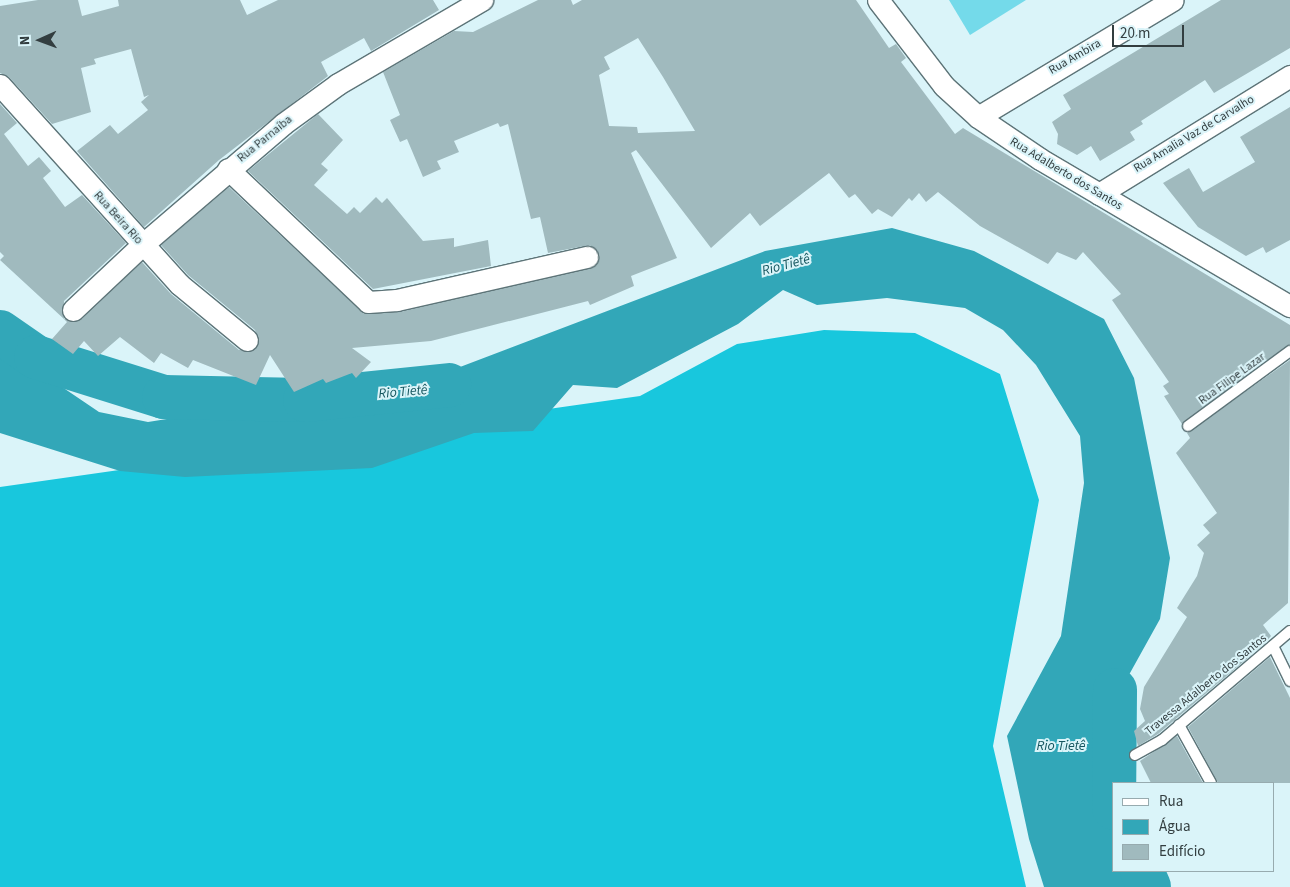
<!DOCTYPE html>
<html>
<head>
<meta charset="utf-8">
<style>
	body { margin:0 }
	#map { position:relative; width:1290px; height:887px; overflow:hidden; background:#daf4f9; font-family:"Source Sans 3",sans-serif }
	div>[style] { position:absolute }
	.green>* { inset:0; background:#74daea }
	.forest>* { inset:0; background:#18c7dd }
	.water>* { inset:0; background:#32a7b8 }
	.river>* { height:44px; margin:-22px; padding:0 22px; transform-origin:22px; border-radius:22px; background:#32a7b8 }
	.building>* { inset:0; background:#a0babe }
	.roads { filter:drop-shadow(1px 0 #5d7478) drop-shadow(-1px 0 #5d7478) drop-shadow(0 1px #5d7478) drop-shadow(0 -1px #5d7478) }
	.service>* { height:10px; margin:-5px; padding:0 5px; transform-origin:5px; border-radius:5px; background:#fff }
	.minor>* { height:21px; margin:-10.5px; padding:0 10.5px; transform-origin:10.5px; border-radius:10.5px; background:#fff }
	span { translate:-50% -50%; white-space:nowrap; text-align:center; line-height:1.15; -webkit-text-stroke:4px #daf4f9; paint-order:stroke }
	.street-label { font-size:12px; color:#333e40 }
	.water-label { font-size:14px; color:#16565f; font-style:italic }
	.legend { position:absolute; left:1112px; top:782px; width:162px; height:90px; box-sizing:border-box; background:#daf4f9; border:1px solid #97abaf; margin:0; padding:6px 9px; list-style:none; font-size:15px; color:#333e40 }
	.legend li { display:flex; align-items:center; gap:10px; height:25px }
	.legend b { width:25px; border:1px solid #97abaf }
	.north { position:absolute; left:15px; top:15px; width:50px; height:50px; -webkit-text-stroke:4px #daf4f9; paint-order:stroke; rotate:268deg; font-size:14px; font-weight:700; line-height:20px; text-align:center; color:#333e40 }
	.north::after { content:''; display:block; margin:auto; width:18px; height:22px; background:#333e40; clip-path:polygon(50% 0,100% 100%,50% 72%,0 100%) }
	.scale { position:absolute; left:1112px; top:25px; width:72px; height:22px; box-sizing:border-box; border:2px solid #333e40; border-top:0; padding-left:6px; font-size:15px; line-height:18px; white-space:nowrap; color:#333e40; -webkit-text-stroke:4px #daf4f9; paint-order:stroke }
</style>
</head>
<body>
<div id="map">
	<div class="green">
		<div style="clip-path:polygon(949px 0,1026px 0,970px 35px)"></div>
	</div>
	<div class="forest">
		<div style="clip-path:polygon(824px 330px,915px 333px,1000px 374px,1039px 500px,993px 746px,1026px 887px,0 887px,0 487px,640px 396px,737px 344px)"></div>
	</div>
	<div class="water">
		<div style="clip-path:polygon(892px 228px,974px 251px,1104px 319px,1134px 378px,1170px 558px,1160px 619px,1125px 682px,1113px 753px,1114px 871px,1125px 871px,1135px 887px,1044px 887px,1029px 839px,1007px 736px,1061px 636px,1084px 483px,1080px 436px,1036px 365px,1003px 330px,965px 308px,887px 298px,817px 305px,783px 290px,738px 324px,617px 388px,573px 385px,533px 431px,474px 433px,372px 468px,185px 477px,120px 471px,0 433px,0 345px,99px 412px,148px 422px,242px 407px,389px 394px,765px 251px)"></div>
	</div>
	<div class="river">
		<div style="left:0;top:332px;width:44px;rotate:34.8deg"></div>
		<div style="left:36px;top:357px;width:134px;rotate:17.4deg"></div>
		<div style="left:164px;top:397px;width:141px;rotate:1.2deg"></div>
		<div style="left:305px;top:400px;width:145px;rotate:-5.9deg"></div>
		<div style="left:1114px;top:808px;width:118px;rotate:-89.5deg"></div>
		<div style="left:1142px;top:871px;width:17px;rotate:66deg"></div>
	</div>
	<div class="building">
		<div style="clip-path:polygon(38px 0,78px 0,82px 16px,119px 6px,118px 0,240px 0,247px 15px,278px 0,433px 0,439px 10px,371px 51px,364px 38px,321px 62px,328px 76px,219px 160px,144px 227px,77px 151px,110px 125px,118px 134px,148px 110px,141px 102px,149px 95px,144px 97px,131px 49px,94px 59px,96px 64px,81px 68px,91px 112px,52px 124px,9px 77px,0 73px,0 6px)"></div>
		<div style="clip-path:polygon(evenodd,538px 0,571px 0,573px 5px,582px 0,856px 0,889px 48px,896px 44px,906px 58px,901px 62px,955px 134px,963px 128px,1290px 325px,1290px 344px,1182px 424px,1164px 396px,1169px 394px,1163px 386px,1169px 382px,1112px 300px,1121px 294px,1083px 252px,1076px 260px,1057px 252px,1048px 264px,980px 226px,938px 192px,926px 202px,919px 193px,912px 201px,909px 198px,892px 217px,878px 209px,872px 214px,855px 194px,849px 198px,829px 173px,760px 226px,750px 213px,711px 248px,636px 150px,631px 153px,677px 258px,631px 276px,634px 286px,590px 305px,588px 301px,431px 341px,352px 348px,371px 362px,356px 378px,352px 373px,326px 383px,323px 379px,294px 392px,270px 355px,256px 385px,193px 360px,188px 368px,161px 353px,154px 363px,120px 337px,98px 356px,84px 341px,73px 354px,52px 339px,67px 322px,64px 319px,82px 319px,142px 262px,171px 294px,239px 350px,256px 348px,259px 342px,255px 330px,188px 275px,161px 245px,229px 187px,364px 314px,400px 312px,595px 266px,599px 255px,590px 245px,548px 253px,540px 217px,531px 219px,508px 124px,500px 127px,498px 123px,454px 141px,459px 152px,437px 161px,441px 169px,423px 177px,407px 139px,400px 142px,390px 120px,400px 115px,383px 72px,454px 31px,473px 32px,538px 0,638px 38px,663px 77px,695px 131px,638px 133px,637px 127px,609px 126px,599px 75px,610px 69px,604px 57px,638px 38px)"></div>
		<div style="clip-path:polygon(1221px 0,1290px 0,1290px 48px,1214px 93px,1205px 80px,1141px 121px,1143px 124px,1130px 132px,1135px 140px,1100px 161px,1091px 146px,1077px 155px,1057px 144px,1058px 134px,1052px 122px,1071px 109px,1063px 95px)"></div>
		<div style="clip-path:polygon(0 104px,17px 123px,4px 134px,28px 166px,39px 157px,51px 171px,43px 178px,65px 207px,82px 195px,126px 243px,64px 301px,64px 319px,0 260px,4px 256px,0 252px)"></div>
		<div style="clip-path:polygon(1290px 107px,1290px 240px,1266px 253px,1263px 247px,1246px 256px,1198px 227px,1163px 183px,1189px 168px,1203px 192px,1255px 162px,1240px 137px)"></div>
		<div style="clip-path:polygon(318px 114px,343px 140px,321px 164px,328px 170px,314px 185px,347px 214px,354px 207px,360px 213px,376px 197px,382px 203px,387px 198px,423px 241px,454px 238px,454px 247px,488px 240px,491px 266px,373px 289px,248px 171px)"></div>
		<div style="clip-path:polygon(1290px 360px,1288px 603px,1263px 625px,1271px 636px,1263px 645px,1158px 734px,1138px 746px,1134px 731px,1145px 721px,1140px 709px,1144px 687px,1187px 617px,1177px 608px,1197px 576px,1204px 553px,1197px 545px,1210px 533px,1203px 525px,1217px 513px,1176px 453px,1190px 438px,1187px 433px)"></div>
		<div style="clip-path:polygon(1270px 657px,1290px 698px,1290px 783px,1218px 783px,1188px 727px)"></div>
		<div style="clip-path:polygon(1177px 736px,1203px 783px,1151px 783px,1140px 761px)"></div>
	</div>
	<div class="roads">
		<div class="service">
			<div style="left:1188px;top:426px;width:127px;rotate:-36.3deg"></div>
			<div style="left:1273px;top:646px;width:39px;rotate:64deg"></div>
			<div style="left:1179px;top:725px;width:66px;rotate:61.1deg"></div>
			<div style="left:1135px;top:755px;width:31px;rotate:-29deg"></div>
			<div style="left:1162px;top:740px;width:168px;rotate:-40.4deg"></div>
		</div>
		<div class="minor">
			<div style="left:878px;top:0;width:108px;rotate:52.5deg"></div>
			<div style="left:944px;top:86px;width:46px;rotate:42.4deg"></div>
			<div style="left:978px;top:117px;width:75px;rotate:34.1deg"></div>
			<div style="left:1040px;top:159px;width:290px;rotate:30.5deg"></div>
			<div style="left:0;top:85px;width:268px;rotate:48deg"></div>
			<div style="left:179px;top:284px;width:88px;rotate:39.5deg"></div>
			<div style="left:978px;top:117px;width:227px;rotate:-31deg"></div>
			<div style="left:228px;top:169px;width:193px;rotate:43.5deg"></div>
			<div style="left:368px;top:302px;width:29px;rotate:-4deg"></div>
			<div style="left:397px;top:300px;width:195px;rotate:-12.8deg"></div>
			<div style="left:1099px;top:194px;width:225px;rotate:-31.7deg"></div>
			<div style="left:73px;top:310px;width:95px;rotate:-43.3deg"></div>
			<div style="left:142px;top:245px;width:186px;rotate:-40.6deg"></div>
			<div style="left:283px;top:124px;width:68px;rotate:-36deg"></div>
			<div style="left:338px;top:84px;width:167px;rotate:-30.3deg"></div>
		</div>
	</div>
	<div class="street-label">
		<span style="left:1075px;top:57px;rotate:-30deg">Rua Ambira</span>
		<span style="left:1194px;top:134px;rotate:-31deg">Rua Amalia Vaz de Carvalho</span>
		<span style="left:265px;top:139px;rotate:-39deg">Rua Parnaíba</span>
		<span style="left:1066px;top:174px;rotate:31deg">Rua Adalberto dos Santos</span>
		<span style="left:118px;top:218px;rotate:48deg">Rua Beira Rio</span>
		<span style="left:1232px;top:379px;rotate:-36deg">Rua Filipe Lazar</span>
		<span style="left:1206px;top:685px;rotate:-39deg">Travessa Adalberto dos Santos</span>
	</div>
	<div class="water-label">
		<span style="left:786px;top:265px;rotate:-15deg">Rio Tietê</span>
		<span style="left:403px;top:392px;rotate:-5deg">Rio Tietê</span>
		<span style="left:1061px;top:746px">Rio Tietê</span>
	</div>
	<ul class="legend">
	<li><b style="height:6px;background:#fff"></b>Rua</li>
	<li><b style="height:14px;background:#32a7b8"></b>Água</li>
	<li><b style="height:14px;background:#a0babe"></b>Edifício</li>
	</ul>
	<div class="north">N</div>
	<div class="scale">20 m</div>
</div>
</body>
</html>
